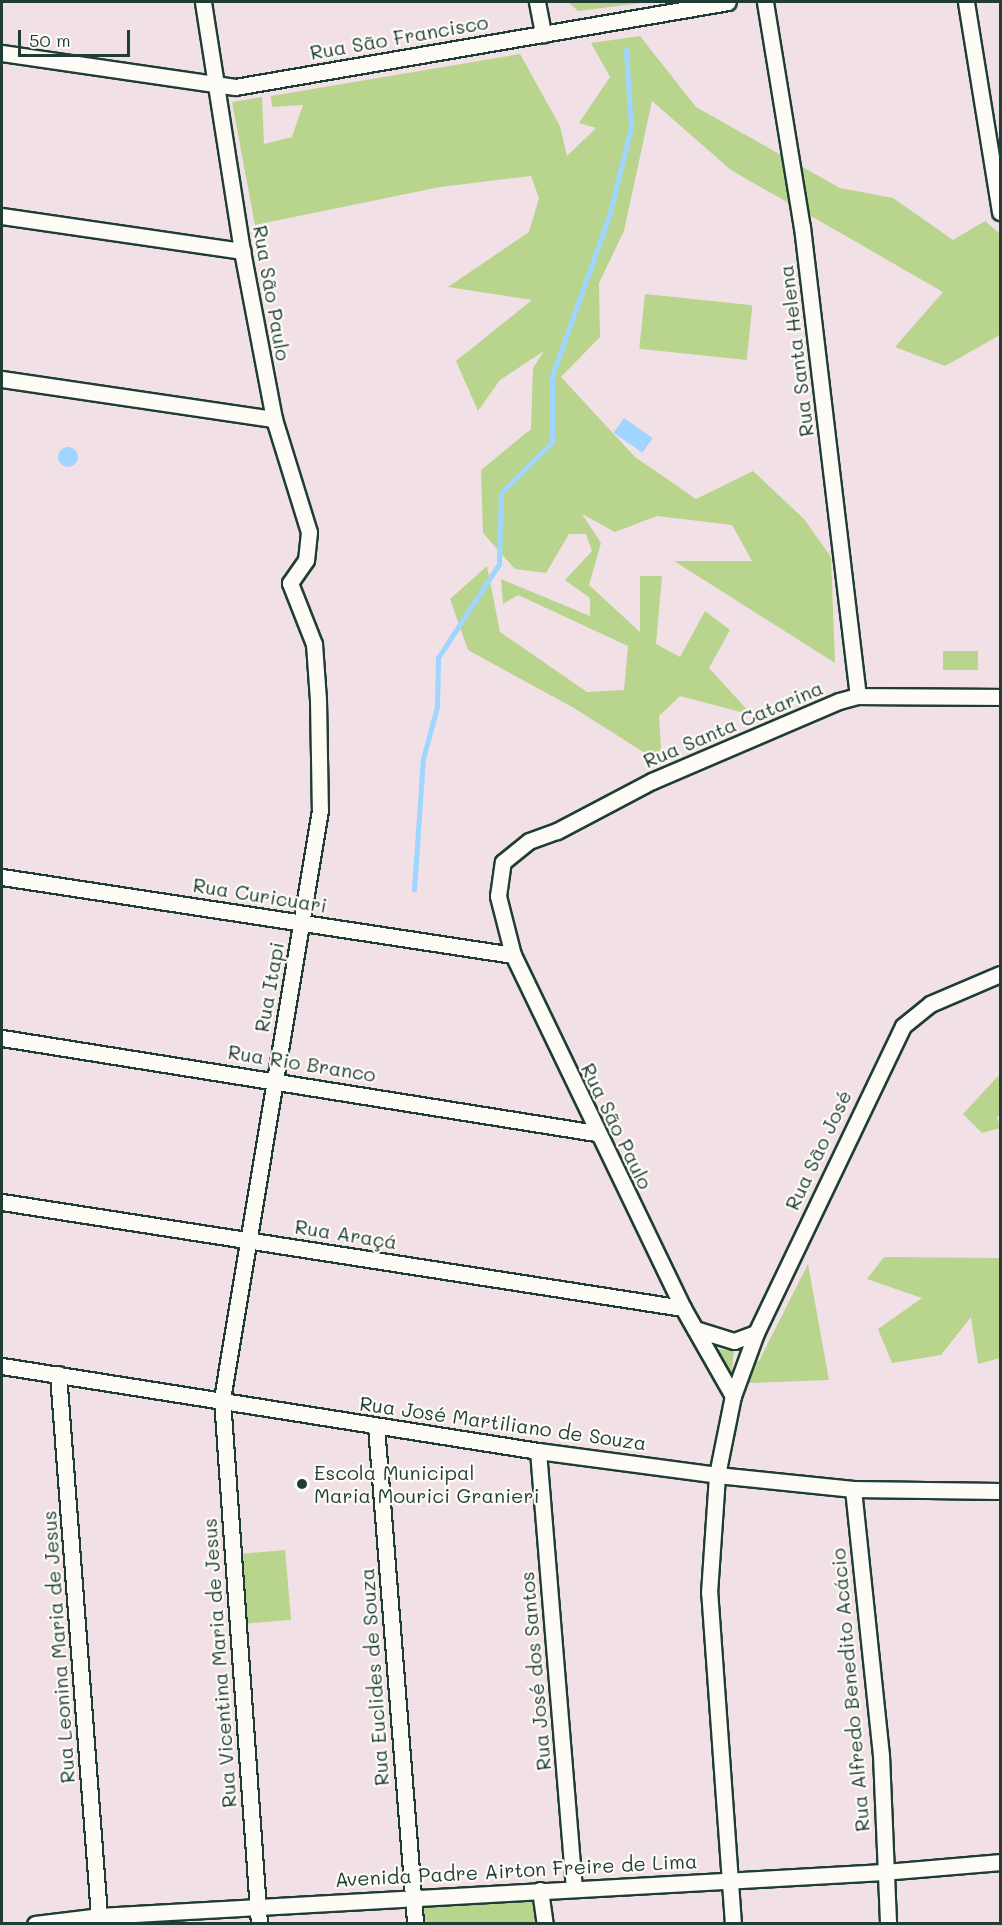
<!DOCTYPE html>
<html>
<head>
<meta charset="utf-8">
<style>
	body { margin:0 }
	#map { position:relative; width:1002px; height:1925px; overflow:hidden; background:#f1e1e6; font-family:Mali,sans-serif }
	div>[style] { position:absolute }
	.green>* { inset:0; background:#b9d48c; transform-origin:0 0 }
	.water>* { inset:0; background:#9fd5fe; transform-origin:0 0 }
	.round { border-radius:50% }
	.stream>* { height:4.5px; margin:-2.25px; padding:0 2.25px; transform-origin:2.25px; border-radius:2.25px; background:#9fd5fe }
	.roads { filter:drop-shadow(2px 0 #1f3d34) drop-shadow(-2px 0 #1f3d34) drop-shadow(0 2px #1f3d34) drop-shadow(0 -2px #1f3d34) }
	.minor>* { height:15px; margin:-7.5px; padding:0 7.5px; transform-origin:7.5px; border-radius:7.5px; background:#fdfcf7 }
	.dots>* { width:16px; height:16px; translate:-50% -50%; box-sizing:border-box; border:3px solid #fdfcf7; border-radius:50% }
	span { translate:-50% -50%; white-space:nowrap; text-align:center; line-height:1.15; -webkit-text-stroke:4.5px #fdfcf7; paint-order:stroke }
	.street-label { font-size:20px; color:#1f3d34 }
	.poi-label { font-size:20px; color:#1f3d34 }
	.left { translate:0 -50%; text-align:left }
	.frame { position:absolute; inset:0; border:3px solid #1f3d34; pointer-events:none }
	.scale { position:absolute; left:18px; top:30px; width:112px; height:27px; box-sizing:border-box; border:3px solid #1f3d34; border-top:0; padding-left:8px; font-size:18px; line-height:21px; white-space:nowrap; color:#1f3d34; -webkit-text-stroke:4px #fdfcf7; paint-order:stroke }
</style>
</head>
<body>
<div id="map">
	<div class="green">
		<div style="clip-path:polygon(568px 2px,649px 2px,578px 11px)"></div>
		<div style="clip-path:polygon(640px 36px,696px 107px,840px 188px,893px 198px,953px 240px,985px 221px,1000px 234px,1000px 335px,945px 366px,895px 347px,943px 292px,731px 170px,652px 101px,624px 231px,599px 283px,600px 337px,561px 377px,635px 457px,696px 499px,753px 471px,804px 519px,831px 557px,835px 663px,674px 561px,752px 561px,732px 525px,657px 516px,615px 532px,582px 514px,601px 543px,589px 585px,640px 632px,640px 576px,662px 576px,656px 644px,680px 657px,705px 611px,730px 630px,709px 668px,752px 715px,680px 696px,659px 716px,662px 764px,574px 708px,468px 650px,450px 599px,487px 566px,500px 632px,587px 692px,624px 690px,628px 646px,518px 595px,503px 604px,501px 579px,590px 616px,590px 598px,565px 580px,592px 551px,586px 534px,569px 534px,546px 573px,515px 569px,483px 533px,481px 470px,531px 429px,533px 368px,544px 351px,500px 380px,478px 411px,456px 361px,532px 300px,448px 287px,529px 232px,539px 198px,531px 176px,440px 187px,255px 225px,232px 102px,262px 97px,264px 144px,292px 137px,303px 105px,272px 107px,271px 96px,520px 54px,560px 126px,567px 156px,596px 128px,579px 123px,610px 77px,591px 43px)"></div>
		<div style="left:645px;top:294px;width:108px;height:55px;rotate:6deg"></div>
		<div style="left:943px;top:651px;width:35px;height:19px"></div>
		<div style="clip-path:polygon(1000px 1074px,1000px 1115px,997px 1117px,1000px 1128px,982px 1133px,963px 1114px)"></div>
		<div style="clip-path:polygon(884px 1257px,1000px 1258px,1000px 1358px,978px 1364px,971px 1317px,941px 1355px,892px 1363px,878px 1329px,922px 1298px,867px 1279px)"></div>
		<div style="clip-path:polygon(808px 1264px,829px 1380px,749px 1383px,728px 1371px,716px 1349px,734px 1350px,732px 1369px,759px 1361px)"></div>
		<div style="left:285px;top:1550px;width:70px;height:46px;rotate:85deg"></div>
		<div style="clip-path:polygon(534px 1897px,537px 1923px,421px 1923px,418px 1906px)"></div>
	</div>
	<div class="water">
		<div style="left:624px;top:418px;width:35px;height:18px;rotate:35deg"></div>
		<div class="round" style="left:58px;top:447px;width:20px;height:20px"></div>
	</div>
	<div class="stream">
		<div style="left:414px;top:890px;width:131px;rotate:-86.1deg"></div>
		<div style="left:423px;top:759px;width:54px;rotate:-74.9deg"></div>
		<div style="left:437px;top:707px;width:49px;rotate:-88.8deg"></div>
		<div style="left:438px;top:658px;width:112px;rotate:-57deg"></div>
		<div style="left:499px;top:564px;width:71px;rotate:-88.4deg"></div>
		<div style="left:501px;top:493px;width:72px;rotate:-45deg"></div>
		<div style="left:552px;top:442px;width:66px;rotate:-90deg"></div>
		<div style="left:552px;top:376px;width:170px;rotate:-70.4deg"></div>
		<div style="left:609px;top:216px;width:92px;rotate:-76.1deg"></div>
		<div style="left:631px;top:127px;width:77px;rotate:-93.7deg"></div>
	</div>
	<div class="roads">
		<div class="minor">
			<div style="left:203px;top:2px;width:252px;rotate:81.1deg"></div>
			<div style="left:242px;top:251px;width:171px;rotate:79.2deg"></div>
			<div style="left:274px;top:419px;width:118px;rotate:72.8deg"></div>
			<div style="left:309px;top:532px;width:28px;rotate:96deg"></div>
			<div style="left:306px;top:560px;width:28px;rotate:125deg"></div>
			<div style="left:290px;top:583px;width:66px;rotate:68.5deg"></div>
			<div style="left:314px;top:644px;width:56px;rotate:85.9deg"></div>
			<div style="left:318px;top:700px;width:110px;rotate:89deg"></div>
			<div style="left:320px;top:810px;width:597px;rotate:99.45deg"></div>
			<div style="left:222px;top:1399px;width:526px;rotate:85.97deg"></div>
			<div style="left:537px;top:2px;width:33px;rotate:79deg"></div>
			<div style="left:765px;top:2px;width:228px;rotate:80.7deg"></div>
			<div style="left:802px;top:227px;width:472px;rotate:83.2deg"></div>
			<div style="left:966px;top:2px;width:213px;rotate:80.8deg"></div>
			<div style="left:2px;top:53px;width:235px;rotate:8.3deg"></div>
			<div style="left:235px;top:87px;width:500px;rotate:-9.78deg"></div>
			<div style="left:2px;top:216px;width:243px;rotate:8.3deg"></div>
			<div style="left:2px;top:379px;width:275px;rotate:8.4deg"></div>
			<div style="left:2px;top:877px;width:517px;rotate:8.68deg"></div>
			<div style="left:2px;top:1038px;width:602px;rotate:9.09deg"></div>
			<div style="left:2px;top:1202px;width:689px;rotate:8.85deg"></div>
			<div style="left:695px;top:1329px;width:41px;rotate:17.1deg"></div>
			<div style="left:734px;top:1341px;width:23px;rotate:-20deg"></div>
			<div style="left:2px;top:1366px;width:543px;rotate:9.01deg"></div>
			<div style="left:538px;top:1451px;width:181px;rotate:7.6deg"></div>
			<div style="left:717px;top:1475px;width:137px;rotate:5.9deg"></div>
			<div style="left:853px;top:1489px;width:147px;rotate:0.8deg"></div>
			<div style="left:58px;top:1374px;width:544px;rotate:85.67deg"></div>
			<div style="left:733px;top:1396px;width:101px;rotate:-119.6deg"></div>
			<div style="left:683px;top:1308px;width:392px;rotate:-115.7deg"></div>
			<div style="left:513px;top:955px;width:61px;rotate:-104.3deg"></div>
			<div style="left:498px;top:896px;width:34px;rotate:-82deg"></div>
			<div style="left:503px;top:862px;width:33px;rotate:-39deg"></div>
			<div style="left:529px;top:841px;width:30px;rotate:-20deg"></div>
			<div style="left:557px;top:831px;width:107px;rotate:-27.8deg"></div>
			<div style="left:652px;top:781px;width:203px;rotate:-23.2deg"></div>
			<div style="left:839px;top:701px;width:20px;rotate:-15deg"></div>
			<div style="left:858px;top:696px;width:142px;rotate:0.4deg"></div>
			<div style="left:376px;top:1426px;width:500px;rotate:85.5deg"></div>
			<div style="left:538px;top:1451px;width:438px;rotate:85.3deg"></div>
			<div style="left:853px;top:1489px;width:267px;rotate:84deg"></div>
			<div style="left:881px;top:1755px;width:169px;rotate:87.6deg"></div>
			<div style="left:540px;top:1890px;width:34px;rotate:82deg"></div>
			<div style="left:35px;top:1924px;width:64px;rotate:-7.1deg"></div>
			<div style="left:99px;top:1916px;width:786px;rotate:-3.21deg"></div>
			<div style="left:884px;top:1872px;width:116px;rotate:-4.9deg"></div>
			<div style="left:733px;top:1924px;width:332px;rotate:-94.1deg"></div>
			<div style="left:709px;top:1593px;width:118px;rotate:-86.1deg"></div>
			<div style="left:717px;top:1475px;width:81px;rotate:-78.6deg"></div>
			<div style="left:733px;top:1396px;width:67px;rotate:-69.9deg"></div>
			<div style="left:756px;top:1333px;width:340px;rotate:-64.4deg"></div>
			<div style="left:903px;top:1026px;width:35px;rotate:-39deg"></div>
			<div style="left:930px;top:1004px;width:76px;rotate:-23.2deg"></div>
		</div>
	</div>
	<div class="dots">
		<div style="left:302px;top:1484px;background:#1f3d34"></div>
	</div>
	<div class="street-label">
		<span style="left:399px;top:37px;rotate:-10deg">Rua São Francisco</span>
		<span style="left:272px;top:293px;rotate:80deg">Rua São Paulo</span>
		<span style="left:796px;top:351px;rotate:-97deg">Rua Santa Helena</span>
		<span style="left:733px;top:724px;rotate:-23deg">Rua Santa Catarina</span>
		<span style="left:260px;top:895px;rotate:9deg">Rua Curicuari</span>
		<span style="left:269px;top:987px;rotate:-80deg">Rua Itapi</span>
		<span style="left:302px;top:1063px;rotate:9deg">Rua Rio Branco</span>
		<span style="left:617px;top:1126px;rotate:64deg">Rua São Paulo</span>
		<span style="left:818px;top:1150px;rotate:-65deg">Rua São José</span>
		<span style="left:346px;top:1234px;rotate:9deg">Rua Araçá</span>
		<span style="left:503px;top:1423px;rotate:8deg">Rua José Martiliano de Souza</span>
		<span style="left:58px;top:1647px;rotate:-94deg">Rua Leonina Maria de Jesus</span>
		<span style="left:219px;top:1663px;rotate:-94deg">Rua Vicentina Maria de Jesus</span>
		<span style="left:535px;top:1671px;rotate:-95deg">Rua José dos Santos</span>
		<span style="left:374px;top:1677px;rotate:-94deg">Rua Euclides de Souza</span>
		<span style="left:850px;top:1690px;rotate:-95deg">Rua Alfredo Benedito Acácio</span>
		<span style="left:516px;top:1870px;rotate:-3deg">Avenida Padre Airton Freire de Lima</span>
	</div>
	<div class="poi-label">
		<span class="left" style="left:314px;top:1484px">Escola Municipal<br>Maria Mourici Granieri</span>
	</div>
	<div class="frame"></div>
	<div class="scale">50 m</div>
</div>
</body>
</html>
